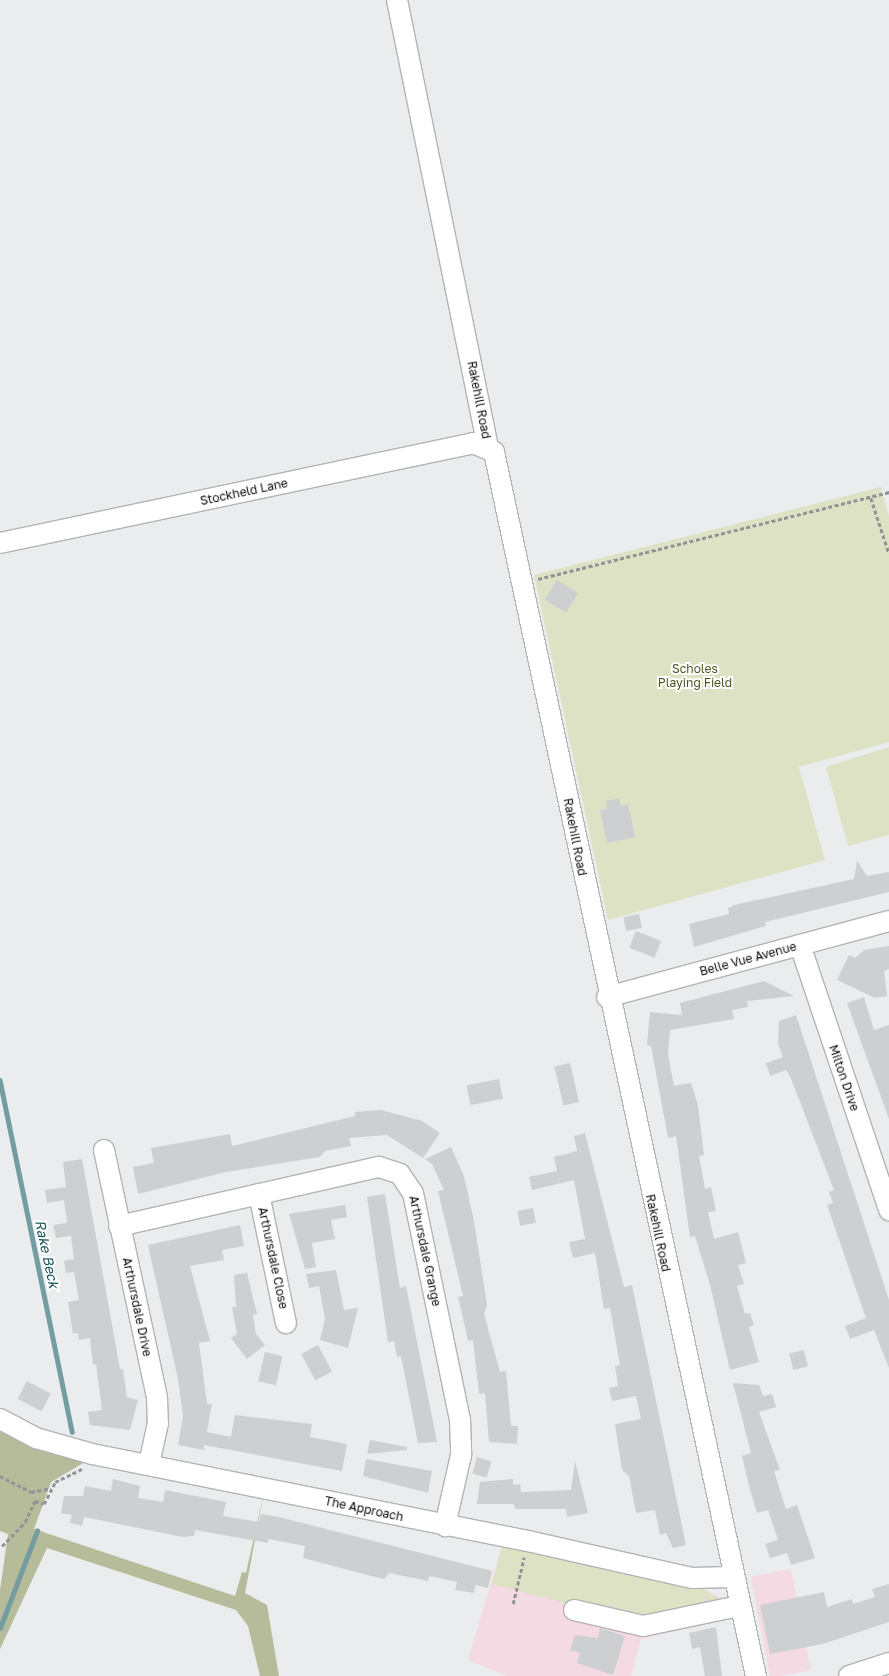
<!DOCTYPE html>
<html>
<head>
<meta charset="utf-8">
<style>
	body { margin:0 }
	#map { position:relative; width:889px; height:1676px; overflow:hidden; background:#ebeced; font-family:"Golos Text",sans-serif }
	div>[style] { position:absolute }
	.commercial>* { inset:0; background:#f4dae2; transform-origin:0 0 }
	.green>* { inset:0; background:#dde2c5 }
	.forest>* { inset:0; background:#b6bb9a }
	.stream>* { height:4.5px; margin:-2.25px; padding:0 2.25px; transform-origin:2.25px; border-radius:2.25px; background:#739da1 }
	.building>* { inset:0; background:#cecfd0; transform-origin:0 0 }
	.path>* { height:2.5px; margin-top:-1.25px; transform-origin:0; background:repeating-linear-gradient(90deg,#929394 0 4px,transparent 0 6.5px) }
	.roads { filter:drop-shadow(1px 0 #b2b3b4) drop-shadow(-1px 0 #b2b3b4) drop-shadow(0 1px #b2b3b4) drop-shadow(0 -1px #b2b3b4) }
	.minor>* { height:20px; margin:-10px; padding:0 10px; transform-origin:10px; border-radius:10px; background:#fff }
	span { translate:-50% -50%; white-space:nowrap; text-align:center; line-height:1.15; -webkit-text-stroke:4px #fff; paint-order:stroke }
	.street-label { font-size:12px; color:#0d0d0e }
	.park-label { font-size:12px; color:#515621 }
	.water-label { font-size:14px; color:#1a565c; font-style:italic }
</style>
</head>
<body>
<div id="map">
	<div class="commercial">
		<div style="clip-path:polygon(502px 1546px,706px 1590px,721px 1598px,725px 1620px,641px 1639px,631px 1676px,507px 1676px,468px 1660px)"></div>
		<div style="left:791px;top:1569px;width:103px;height:41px;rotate:79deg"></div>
	</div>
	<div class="green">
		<div style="clip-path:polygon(881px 487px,889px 516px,889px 742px,799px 767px,825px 860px,608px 920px,534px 575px)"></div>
		<div style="clip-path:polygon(889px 747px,889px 835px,848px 846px,826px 767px)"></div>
		<div style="clip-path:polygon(502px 1546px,706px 1590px,722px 1601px,642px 1620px,600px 1612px,492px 1584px)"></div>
	</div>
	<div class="forest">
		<div style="clip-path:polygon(0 1426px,52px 1454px,85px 1462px,51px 1482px,34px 1529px,235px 1596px,242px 1572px,246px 1573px,263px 1497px,245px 1593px,267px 1605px,279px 1676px,260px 1676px,248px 1626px,236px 1610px,47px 1548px,0 1649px,0 1590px,8px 1534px,0 1531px)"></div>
	</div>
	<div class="stream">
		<div style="left:0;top:1080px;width:359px;rotate:78.4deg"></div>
		<div style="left:0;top:1628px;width:104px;rotate:-69.1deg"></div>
	</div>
	<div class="building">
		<div style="left:557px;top:580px;width:25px;height:23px;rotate:32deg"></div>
		<div style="clip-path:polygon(619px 798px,621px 806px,628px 804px,635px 837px,607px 843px,600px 810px,607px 809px,606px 801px)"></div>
		<div style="clip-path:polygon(857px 861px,867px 876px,889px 872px,889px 892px,765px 922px,766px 926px,694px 947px,689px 924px,729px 914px,728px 908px,734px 905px,854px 879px)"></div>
		<div style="left:639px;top:914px;width:14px;height:16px;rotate:78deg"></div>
		<div style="left:636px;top:931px;width:27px;height:18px;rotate:22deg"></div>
		<div style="clip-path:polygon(889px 946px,889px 969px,884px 971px,887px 996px,875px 998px,837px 980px,849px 955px,855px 958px,865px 950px)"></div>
		<div style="clip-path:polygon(764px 981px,794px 996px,747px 1001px,748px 1007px,732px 1010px,734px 1019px,670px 1030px,668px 1054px,674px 1086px,691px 1083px,698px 1105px,704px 1155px,699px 1156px,705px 1189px,711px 1187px,716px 1211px,708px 1212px,714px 1239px,738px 1232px,746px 1263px,738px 1265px,744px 1284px,737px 1286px,745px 1314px,750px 1313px,754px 1325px,749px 1327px,759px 1362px,730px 1370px,710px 1285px,695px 1236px,690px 1237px,676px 1136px,668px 1138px,651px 1046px,647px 1045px,650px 1012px,682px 1015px,680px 1003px)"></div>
		<div style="clip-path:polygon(864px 997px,874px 1030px,889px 1025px,889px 1119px,847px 1003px)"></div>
		<div style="clip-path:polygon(796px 1015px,889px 1300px,889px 1368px,874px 1330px,850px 1339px,845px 1326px,866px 1318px,827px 1205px,833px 1203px,829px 1192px,834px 1190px,790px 1076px,786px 1070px,770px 1076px,766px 1063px,783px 1057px,778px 1044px,779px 1021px)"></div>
		<div style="left:570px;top:1063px;width:40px;height:16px;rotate:77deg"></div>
		<div style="left:499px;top:1079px;width:20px;height:33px;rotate:79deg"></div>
		<div style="clip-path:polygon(381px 1110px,422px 1121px,440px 1133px,423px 1158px,387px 1135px,349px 1138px,351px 1146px,325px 1151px,320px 1157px,226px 1172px,138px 1194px,133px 1167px,154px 1163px,151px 1148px,230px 1134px,232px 1146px,355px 1116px,355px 1112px)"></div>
		<div style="clip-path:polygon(585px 1133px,624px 1287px,632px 1285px,686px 1545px,673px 1548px,666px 1533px,660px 1535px,655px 1510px,636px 1513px,629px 1476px,622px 1470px,615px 1424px,641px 1419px,636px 1396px,612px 1401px,609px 1388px,618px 1386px,615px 1366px,620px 1365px,610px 1308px,604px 1309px,595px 1253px,573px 1258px,569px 1242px,585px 1239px,574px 1180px,532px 1190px,529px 1177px,557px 1171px,554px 1157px,577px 1151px,574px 1136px)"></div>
		<div style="clip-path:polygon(451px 1147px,464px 1176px,474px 1221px,487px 1305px,484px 1314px,500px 1372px,506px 1371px,511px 1426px,518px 1426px,517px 1444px,489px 1442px,485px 1393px,479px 1394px,473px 1340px,468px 1341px,463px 1318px,458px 1297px,463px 1296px,438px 1191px,444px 1190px,432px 1164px,425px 1159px)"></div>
		<div style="clip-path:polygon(82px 1159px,120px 1369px,123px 1369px,127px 1397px,138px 1400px,130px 1430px,90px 1425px,88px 1412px,102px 1410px,96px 1364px,93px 1365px,90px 1338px,79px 1340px,78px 1333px,73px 1334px,68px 1302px,79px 1300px,74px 1272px,66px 1273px,64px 1261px,74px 1259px,71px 1236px,56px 1238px,53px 1225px,67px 1223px,64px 1200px,47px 1203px,45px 1190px,66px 1187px,63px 1162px)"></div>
		<div style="clip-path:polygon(385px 1194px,400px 1288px,406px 1286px,437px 1442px,418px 1443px,401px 1356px,397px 1357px,394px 1341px,388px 1342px,367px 1197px)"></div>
		<div style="clip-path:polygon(345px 1205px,347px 1217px,331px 1220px,335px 1239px,312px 1243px,316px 1267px,305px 1269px,289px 1214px)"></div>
		<div style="left:533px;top:1208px;width:15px;height:16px;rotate:79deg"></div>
		<div style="clip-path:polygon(240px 1225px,244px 1246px,222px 1250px,224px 1260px,190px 1266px,210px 1341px,199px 1343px,207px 1404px,212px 1404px,207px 1432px,231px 1437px,235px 1415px,312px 1424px,310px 1437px,347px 1444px,342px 1471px,204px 1445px,204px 1450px,178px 1445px,183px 1416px,178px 1379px,148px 1245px)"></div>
		<div style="clip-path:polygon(336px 1270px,344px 1310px,358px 1308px,348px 1348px,320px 1340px,325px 1319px,319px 1286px,309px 1288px,306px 1274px)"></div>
		<div style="clip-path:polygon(247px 1273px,257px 1314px,253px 1315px,256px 1334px,265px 1345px,247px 1359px,231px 1338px,237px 1334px,232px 1307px,236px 1307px,234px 1275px)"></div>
		<div style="left:318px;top:1345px;width:30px;height:19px;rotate:62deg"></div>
		<div style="left:804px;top:1350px;width:17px;height:15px;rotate:77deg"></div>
		<div style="left:265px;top:1352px;width:18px;height:30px;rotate:13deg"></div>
		<div style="left:27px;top:1381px;width:27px;height:20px;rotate:28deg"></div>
		<div style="clip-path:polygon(733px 1383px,759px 1385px,763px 1396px,772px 1394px,776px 1407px,759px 1412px,780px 1470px,774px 1471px,786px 1509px,797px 1505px,815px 1558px,791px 1565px,787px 1553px,770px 1558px,765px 1544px,778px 1540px,768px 1510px,757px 1513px,749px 1486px,742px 1456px,751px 1453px)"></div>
		<div style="clip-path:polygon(370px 1440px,407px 1447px,407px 1450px,367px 1454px)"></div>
		<div style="left:477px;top:1457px;width:15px;height:17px;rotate:16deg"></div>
		<div style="clip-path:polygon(366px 1459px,432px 1471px,428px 1493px,363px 1476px)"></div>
		<div style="clip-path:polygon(575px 1461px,588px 1513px,567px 1517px,566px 1509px,515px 1509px,514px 1504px,477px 1504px,480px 1482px,513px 1479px,513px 1485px,520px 1484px,521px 1492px,571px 1490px)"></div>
		<div style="clip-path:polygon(113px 1479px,140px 1486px,138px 1498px,163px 1502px,165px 1490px,226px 1502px,223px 1516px,259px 1522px,261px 1514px,279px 1517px,492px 1571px,488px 1588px,475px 1585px,474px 1593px,455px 1590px,457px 1582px,429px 1576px,428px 1581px,389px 1573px,384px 1579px,371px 1576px,303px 1558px,305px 1546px,268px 1539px,268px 1543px,195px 1530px,194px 1536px,183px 1537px,84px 1517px,82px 1526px,70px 1523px,72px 1515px,61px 1513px,64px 1496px,83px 1496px,85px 1486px,111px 1491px)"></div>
		<div style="clip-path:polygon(889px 1584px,889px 1622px,823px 1644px,770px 1654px,760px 1605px,824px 1592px,827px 1607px,852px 1599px,853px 1604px,875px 1597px,872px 1589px)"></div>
		<div style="clip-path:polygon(716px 1627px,722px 1676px,705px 1676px,700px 1647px,692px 1649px,689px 1633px)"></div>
		<div style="clip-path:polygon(600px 1628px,625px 1636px,613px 1675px,577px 1663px,580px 1653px,570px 1650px,575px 1635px,598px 1638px)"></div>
	</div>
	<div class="path">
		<div style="left:871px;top:498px;width:58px;rotate:71.9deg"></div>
		<div style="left:538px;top:579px;width:362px;rotate:-13.9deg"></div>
		<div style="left:0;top:1476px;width:35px;rotate:27deg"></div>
		<div style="left:31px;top:1492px;width:20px;rotate:-11deg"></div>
		<div style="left:2px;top:1546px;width:33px;rotate:-46deg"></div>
		<div style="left:25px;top:1522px;width:23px;rotate:-65deg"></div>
		<div style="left:35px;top:1501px;width:9px;rotate:18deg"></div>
		<div style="left:44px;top:1504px;width:25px;rotate:-63deg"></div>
		<div style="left:55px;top:1482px;width:30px;rotate:-26deg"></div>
		<div style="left:513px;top:1604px;width:48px;rotate:-76.8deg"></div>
	</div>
	<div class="roads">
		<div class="minor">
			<div style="left:397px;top:0;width:456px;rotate:78.5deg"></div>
			<div style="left:0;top:543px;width:483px;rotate:-11.9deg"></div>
			<div style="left:473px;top:443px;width:23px;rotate:23deg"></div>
			<div style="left:494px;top:452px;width:1252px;rotate:77.92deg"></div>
			<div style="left:800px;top:945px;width:280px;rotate:71.4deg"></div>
			<div style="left:607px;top:997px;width:292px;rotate:-15.1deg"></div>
			<div style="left:104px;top:1150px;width:254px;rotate:77.9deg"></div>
			<div style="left:157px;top:1398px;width:25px;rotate:88deg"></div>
			<div style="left:158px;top:1423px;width:42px;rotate:102.4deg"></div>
			<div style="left:259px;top:1194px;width:132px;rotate:78.2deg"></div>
			<div style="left:119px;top:1226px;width:267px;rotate:-12.8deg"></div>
			<div style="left:379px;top:1167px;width:22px;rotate:18deg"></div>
			<div style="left:400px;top:1174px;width:23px;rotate:56deg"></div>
			<div style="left:413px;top:1193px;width:231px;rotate:78.3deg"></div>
			<div style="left:460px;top:1419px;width:36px;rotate:88deg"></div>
			<div style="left:461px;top:1455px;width:73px;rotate:102.7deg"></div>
			<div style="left:0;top:1419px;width:41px;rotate:27.8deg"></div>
			<div style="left:36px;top:1438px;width:58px;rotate:15.9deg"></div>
			<div style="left:92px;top:1454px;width:445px;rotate:11.3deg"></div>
			<div style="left:528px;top:1541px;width:168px;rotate:12.7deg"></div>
			<div style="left:692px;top:1578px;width:40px;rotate:-1.4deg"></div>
			<div style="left:574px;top:1610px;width:71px;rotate:13.1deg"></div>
			<div style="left:643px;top:1626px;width:98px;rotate:-11.8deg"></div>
			<div style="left:849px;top:1676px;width:42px;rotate:-18deg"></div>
		</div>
	</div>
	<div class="street-label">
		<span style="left:479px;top:400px;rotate:79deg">Rakehill Road</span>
		<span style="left:244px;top:492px;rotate:-12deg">Stockheld Lane</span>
		<span style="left:575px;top:837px;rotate:79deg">Rakehill Road</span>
		<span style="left:748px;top:959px;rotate:-15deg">Belle Vue Avenue</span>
		<span style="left:844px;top:1078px;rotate:71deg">Milton Drive</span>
		<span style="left:658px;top:1233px;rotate:78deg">Rakehill Road</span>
		<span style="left:425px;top:1251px;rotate:78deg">Arthursdale Grange</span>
		<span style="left:273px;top:1258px;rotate:78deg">Arthursdale Close</span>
		<span style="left:137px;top:1307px;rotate:78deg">Arthursdale Drive</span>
		<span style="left:364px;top:1509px;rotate:12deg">The Approach</span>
	</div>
	<div class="park-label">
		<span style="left:695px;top:676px">Scholes<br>Playing Field</span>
	</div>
	<div class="water-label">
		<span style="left:47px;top:1254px;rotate:78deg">Rake Beck</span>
	</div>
</div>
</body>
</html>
